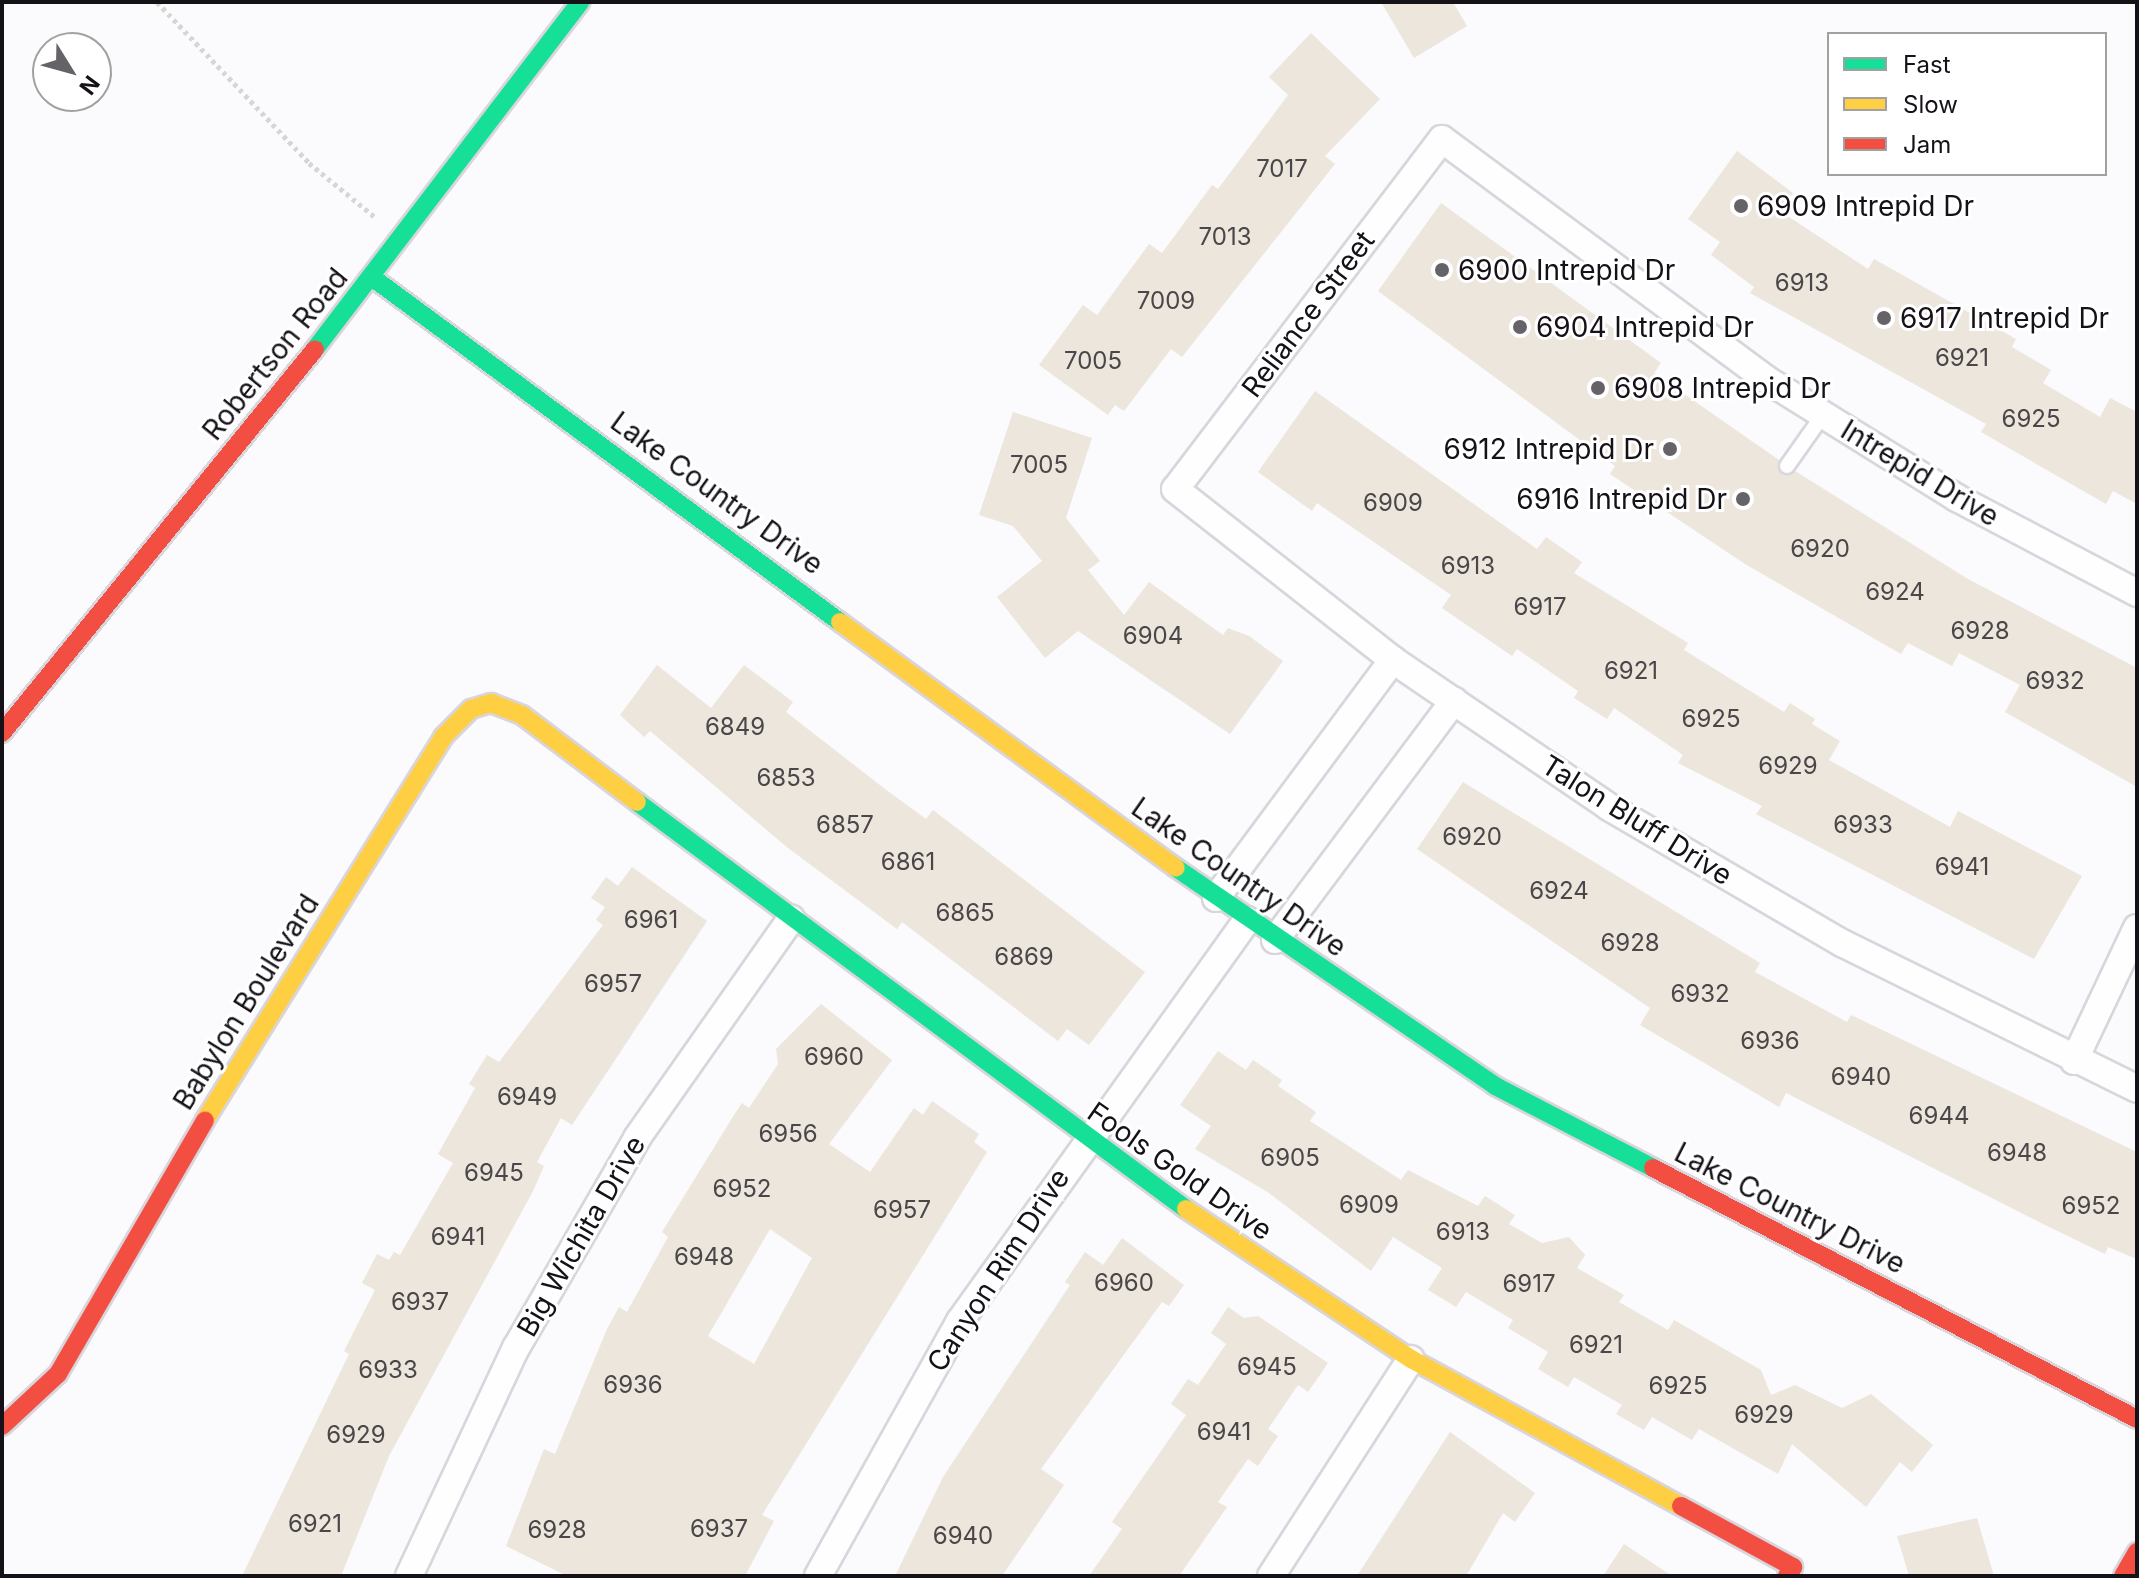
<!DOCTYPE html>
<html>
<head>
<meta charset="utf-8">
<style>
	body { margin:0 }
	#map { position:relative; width:2139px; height:1578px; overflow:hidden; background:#fbfafc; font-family:Inter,sans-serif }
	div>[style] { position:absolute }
	.building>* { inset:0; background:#ece6dc }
	.path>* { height:5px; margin-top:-2.5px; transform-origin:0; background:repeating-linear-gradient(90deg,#d6d6d7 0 4px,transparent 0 8px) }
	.roads { filter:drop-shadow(2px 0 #d9d5dc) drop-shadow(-2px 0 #d9d5dc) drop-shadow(0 2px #d9d5dc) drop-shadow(0 -2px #d9d5dc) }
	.lane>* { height:14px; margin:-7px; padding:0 7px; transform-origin:7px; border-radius:7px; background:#fefeff }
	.street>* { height:26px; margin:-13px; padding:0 13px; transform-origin:13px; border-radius:13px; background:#fefeff }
	.fast>* { height:18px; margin:-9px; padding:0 9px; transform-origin:9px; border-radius:9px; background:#16e098 }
	.slow>* { height:18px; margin:-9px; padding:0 9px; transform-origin:9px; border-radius:9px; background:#ffcf43 }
	.jam>* { height:18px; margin:-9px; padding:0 9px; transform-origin:9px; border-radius:9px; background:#f24e42 }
	.dots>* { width:22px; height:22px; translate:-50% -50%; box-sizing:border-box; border:4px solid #fff; border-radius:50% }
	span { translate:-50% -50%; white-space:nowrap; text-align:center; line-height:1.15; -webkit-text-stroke:6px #fff; paint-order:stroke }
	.number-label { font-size:24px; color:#4b4649 }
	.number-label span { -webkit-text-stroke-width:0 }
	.poi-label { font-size:28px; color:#151118 }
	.left { translate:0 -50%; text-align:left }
	.right { translate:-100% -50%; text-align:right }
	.street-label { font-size:28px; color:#151118 }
	.frame { position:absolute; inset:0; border:4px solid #151118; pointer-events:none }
	.legend { position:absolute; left:1827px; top:32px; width:280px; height:144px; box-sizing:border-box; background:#fff; border:2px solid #a1a0a3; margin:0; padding:10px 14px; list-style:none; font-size:24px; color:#151118 }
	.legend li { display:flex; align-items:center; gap:16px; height:40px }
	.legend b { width:40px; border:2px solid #a1a0a3 }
	.north { position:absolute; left:32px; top:32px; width:80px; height:80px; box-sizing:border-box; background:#fff; border:2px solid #a1a0a3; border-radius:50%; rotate:127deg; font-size:22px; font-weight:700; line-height:32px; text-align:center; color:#151118 }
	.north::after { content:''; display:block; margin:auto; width:28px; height:36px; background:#666368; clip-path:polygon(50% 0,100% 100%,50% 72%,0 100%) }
</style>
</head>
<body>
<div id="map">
	<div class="building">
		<div style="clip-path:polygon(1381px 2px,1453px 2px,1467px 26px,1414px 58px)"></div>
		<div style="clip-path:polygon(1311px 33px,1380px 99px,1325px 156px,1335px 164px,1182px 357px,1171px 349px,1124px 411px,1115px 405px,1108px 415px,1039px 365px,1083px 305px,1097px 315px,1149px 244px,1162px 253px,1212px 185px,1218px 189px,1288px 95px,1269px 77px)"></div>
		<div style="clip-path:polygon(1737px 151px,1793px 193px,1780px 211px,1868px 269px,1874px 259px,2016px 339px,2012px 347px,2051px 370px,2043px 383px,2100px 417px,2110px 398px,2137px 412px,2137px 504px,2113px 491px,2106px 504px,1981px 432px,1986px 424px,1750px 293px,1754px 287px,1711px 255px,1720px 242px,1688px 219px)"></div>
		<div style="clip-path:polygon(1441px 203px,1661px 363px,1654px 373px,1779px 460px,1782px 475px,1795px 471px,1968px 579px,2137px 668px,2137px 787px,2005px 712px,2020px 685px,1959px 653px,1952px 666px,1908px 643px,1901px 654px,1745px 564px,1610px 474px,1615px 466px,1378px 291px)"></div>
		<div style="clip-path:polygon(1315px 391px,1537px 549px,1546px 537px,1582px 562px,1574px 573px,1688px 643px,1684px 650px,1784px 712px,1790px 703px,1815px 719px,1812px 724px,1840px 741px,1829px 760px,1950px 827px,1958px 811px,2082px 876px,2034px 959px,1756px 814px,1762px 806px,1678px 763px,1683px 755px,1614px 708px,1607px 719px,1574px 698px,1578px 691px,1517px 649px,1512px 656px,1442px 608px,1451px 595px,1317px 503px,1312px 511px,1258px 472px)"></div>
		<div style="clip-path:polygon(1013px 412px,1092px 438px,1066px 518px,1100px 561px,1088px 570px,1124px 615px,1149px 582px,1223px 635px,1228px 628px,1249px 636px,1283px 661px,1230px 734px,1078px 631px,1045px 658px,997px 597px,1042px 561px,1013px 526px,979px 515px)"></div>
		<div style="clip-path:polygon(657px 665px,711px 708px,744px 665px,793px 702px,786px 712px,885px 789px,926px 819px,933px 810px,1145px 972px,1089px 1045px,1067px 1029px,1058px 1041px,902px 922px,897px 929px,788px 848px,650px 731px,644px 737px,620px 715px)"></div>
		<div style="clip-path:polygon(1463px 782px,1760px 963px,1755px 972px,1847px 1022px,1851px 1015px,2137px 1152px,2137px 1259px,2108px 1247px,2105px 1254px,2045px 1225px,1786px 1093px,1779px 1107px,1640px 1025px,1650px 1008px,1417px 849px)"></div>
		<div style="clip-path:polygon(632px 867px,707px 921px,572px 1125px,561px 1118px,537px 1162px,544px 1166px,533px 1191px,389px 1456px,341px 1576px,242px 1576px,349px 1354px,344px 1351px,375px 1290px,362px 1283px,377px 1254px,389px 1260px,394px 1252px,400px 1255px,453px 1163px,438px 1154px,475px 1088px,469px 1084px,487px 1055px,499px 1062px,603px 925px,596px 920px,605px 907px,591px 898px,606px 877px,618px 886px)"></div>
		<div style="clip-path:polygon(evenodd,821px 1004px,892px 1060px,829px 1144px,870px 1172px,914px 1108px,923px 1115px,932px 1101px,979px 1134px,974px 1142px,987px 1152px,762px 1515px,774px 1521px,745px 1576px,567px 1576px,506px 1546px,544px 1449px,555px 1454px,607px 1329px,619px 1307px,627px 1312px,668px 1237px,662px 1232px,734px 1115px,742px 1103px,749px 1108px,778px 1064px,776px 1049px,821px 1004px,770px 1229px,812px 1258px,754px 1364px,708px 1336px,770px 1229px)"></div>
		<div style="clip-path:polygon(1218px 1051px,1246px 1070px,1253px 1060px,1282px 1080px,1278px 1086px,1316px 1112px,1310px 1121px,1401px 1180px,1408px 1170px,1478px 1206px,1485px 1196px,1515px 1215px,1509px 1224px,1542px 1243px,1569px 1237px,1585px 1255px,1577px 1268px,1624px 1295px,1619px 1302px,1668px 1330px,1674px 1320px,1761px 1370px,1771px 1395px,1795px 1385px,1842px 1408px,1871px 1394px,1933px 1445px,1912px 1472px,1900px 1462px,1866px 1507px,1792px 1444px,1778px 1474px,1699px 1429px,1692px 1440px,1652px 1417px,1644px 1430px,1616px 1414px,1622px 1405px,1574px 1377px,1568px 1387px,1538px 1369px,1548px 1352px,1508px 1328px,1513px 1320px,1466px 1292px,1456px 1307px,1428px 1290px,1442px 1268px,1393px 1237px,1371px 1271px,1269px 1193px,1195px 1149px,1211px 1126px,1180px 1105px)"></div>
		<div style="clip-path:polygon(1122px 1238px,1184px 1285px,1169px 1306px,1162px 1302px,1041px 1469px,1064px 1485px,1002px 1576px,895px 1576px,943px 1477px,1070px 1285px,1065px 1282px,1085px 1252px,1103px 1265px)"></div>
		<div style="clip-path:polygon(1228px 1307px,1244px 1318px,1258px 1316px,1328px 1363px,1308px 1392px,1298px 1385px,1268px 1429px,1278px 1436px,1258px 1466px,1248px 1459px,1218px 1502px,1227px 1507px,1179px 1576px,1089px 1576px,1122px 1529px,1112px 1522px,1186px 1415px,1171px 1404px,1188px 1379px,1198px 1385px,1226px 1344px,1211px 1333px)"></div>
		<div style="clip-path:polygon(1450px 1432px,1535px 1493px,1515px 1522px,1503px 1513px,1466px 1576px,1357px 1576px)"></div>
		<div style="clip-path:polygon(1977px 1518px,1994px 1576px,1909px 1576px,1897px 1536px)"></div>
		<div style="clip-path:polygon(1624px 1544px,1672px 1576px,1603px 1576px)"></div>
	</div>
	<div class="path">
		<div style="left:157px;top:2px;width:221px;rotate:46.6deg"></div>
		<div style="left:309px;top:163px;width:85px;rotate:39.3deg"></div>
	</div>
	<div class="roads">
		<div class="lane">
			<div style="left:1787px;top:466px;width:62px;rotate:-54.8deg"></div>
		</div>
		<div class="street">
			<div style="left:2137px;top:593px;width:204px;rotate:-152.2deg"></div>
			<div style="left:1957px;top:498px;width:225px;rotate:-148.1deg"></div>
			<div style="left:1766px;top:379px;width:403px;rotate:-143.5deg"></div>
			<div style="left:1442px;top:139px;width:440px;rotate:127.3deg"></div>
			<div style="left:1175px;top:489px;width:277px;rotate:38.1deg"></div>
			<div style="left:1393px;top:660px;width:261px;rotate:34.2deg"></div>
			<div style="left:1609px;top:807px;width:270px;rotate:30.3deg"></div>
			<div style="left:1842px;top:943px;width:329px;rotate:26.3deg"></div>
			<div style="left:1216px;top:898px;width:297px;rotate:-53.4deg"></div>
			<div style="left:1275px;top:940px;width:299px;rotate:-53.2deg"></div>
			<div style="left:2074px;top:1061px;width:147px;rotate:-64.7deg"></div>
			<div style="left:409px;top:1576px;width:252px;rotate:-64.9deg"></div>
			<div style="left:516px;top:1348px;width:242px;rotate:-60deg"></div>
			<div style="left:637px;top:1138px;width:268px;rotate:-54.9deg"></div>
			<div style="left:818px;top:1576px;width:292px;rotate:-60.9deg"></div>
			<div style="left:960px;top:1321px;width:493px;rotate:-54.4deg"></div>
			<div style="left:1271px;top:1576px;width:258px;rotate:-57.2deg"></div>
		</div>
		<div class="fast">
			<div style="left:373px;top:278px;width:580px;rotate:36.38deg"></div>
			<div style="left:315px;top:349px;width:437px;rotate:-52.6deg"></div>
			<div style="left:637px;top:802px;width:683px;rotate:36.55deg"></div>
			<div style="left:1176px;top:868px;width:386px;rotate:34.3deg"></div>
			<div style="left:1495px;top:1086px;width:178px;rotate:27.4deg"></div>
		</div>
		<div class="slow">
			<div style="left:840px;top:622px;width:416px;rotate:36.2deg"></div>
			<div style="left:205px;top:1120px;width:451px;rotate:-58.1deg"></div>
			<div style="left:443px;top:737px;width:40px;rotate:-45deg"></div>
			<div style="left:471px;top:709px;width:21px;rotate:-17deg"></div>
			<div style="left:491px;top:703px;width:33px;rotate:21deg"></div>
			<div style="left:522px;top:715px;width:144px;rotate:37.1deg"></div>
			<div style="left:1186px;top:1209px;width:270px;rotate:33.7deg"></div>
			<div style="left:1411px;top:1359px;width:307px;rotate:28.6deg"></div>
		</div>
		<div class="jam">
			<div style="left:2px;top:733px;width:495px;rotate:-50.8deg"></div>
			<div style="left:1653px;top:1168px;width:545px;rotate:27.41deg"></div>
			<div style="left:2px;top:1426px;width:76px;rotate:-42.9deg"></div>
			<div style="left:58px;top:1374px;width:293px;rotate:-59.9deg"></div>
			<div style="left:1681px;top:1506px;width:128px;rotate:28.6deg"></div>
			<div style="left:1793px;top:1567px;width:11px;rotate:124deg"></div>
			<div style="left:2123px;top:1576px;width:28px;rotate:-60deg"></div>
		</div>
	</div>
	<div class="dots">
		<div style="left:1741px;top:206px;background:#666368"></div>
		<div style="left:1442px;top:270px;background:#666368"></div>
		<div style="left:1884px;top:318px;background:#666368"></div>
		<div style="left:1520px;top:327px;background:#666368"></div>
		<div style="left:1598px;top:388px;background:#666368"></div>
		<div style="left:1670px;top:449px;background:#666368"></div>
		<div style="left:1743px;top:499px;background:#666368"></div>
	</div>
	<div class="number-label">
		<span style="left:1282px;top:169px">7017</span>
		<span style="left:1225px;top:237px">7013</span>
		<span style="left:1802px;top:283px">6913</span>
		<span style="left:1166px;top:301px">7009</span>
		<span style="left:1962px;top:358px">6921</span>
		<span style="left:1093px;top:361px">7005</span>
		<span style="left:2031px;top:419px">6925</span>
		<span style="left:1039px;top:465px">7005</span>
		<span style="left:1393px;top:503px">6909</span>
		<span style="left:1820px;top:549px">6920</span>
		<span style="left:1468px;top:566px">6913</span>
		<span style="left:1895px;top:592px">6924</span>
		<span style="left:1540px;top:607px">6917</span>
		<span style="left:1980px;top:631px">6928</span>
		<span style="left:1153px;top:636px">6904</span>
		<span style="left:1631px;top:671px">6921</span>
		<span style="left:2055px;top:681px">6932</span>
		<span style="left:1711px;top:719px">6925</span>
		<span style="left:735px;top:727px">6849</span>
		<span style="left:1788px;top:766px">6929</span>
		<span style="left:786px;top:778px">6853</span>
		<span style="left:845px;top:825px">6857</span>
		<span style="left:1863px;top:825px">6933</span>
		<span style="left:1472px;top:837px">6920</span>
		<span style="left:908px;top:862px">6861</span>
		<span style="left:1962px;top:867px">6941</span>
		<span style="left:1559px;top:891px">6924</span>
		<span style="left:965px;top:913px">6865</span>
		<span style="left:651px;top:920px">6961</span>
		<span style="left:1630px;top:943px">6928</span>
		<span style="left:1024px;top:957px">6869</span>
		<span style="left:613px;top:984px">6957</span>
		<span style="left:1700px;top:994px">6932</span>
		<span style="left:1770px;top:1041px">6936</span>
		<span style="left:834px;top:1057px">6960</span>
		<span style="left:1861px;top:1077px">6940</span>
		<span style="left:527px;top:1097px">6949</span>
		<span style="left:1939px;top:1116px">6944</span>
		<span style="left:788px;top:1134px">6956</span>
		<span style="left:2017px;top:1153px">6948</span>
		<span style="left:1290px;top:1158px">6905</span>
		<span style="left:494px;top:1173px">6945</span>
		<span style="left:742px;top:1189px">6952</span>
		<span style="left:1369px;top:1205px">6909</span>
		<span style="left:2091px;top:1206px">6952</span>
		<span style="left:902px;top:1210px">6957</span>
		<span style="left:1463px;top:1232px">6913</span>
		<span style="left:458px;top:1237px">6941</span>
		<span style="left:704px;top:1257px">6948</span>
		<span style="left:1124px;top:1283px">6960</span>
		<span style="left:1529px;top:1284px">6917</span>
		<span style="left:420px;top:1302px">6937</span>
		<span style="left:1596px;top:1345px">6921</span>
		<span style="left:1267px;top:1367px">6945</span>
		<span style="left:388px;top:1370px">6933</span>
		<span style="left:633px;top:1385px">6936</span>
		<span style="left:1678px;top:1386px">6925</span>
		<span style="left:1764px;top:1415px">6929</span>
		<span style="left:1224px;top:1432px">6941</span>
		<span style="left:356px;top:1435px">6929</span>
		<span style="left:315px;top:1524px">6921</span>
		<span style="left:719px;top:1529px">6937</span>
		<span style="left:557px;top:1530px">6928</span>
		<span style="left:963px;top:1536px">6940</span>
	</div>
	<div class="poi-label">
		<span class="left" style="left:1757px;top:206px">6909 Intrepid Dr</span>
		<span class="left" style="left:1458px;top:270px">6900 Intrepid Dr</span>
		<span class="left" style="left:1900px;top:318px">6917 Intrepid Dr</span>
		<span class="left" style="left:1536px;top:327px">6904 Intrepid Dr</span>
		<span class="left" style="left:1614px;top:388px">6908 Intrepid Dr</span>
		<span class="right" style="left:1654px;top:449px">6912 Intrepid Dr</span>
		<span class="right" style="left:1727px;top:499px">6916 Intrepid Dr</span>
	</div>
	<div class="street-label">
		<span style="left:1308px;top:314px;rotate:-53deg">Reliance Street</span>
		<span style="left:275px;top:354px;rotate:-51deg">Robertson Road</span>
		<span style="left:1920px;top:473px;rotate:31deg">Intrepid Drive</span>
		<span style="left:717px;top:493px;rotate:36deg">Lake Country Drive</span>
		<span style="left:1637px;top:820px;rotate:32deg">Talon Bluff Drive</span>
		<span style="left:1239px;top:877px;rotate:35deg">Lake Country Drive</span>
		<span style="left:246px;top:1002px;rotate:-58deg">Babylon Boulevard</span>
		<span style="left:1180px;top:1171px;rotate:35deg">Fools Gold Drive</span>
		<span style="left:1790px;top:1208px;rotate:27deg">Lake Country Drive</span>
		<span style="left:581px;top:1236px;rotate:-60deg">Big Wichita Drive</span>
		<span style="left:998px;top:1270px;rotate:-57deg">Canyon Rim Drive</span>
	</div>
	<div class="frame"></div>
	<ul class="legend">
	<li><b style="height:10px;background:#16e098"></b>Fast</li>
	<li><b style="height:10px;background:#ffcf43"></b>Slow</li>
	<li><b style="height:10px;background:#f24e42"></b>Jam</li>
	</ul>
	<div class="north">N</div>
</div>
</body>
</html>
